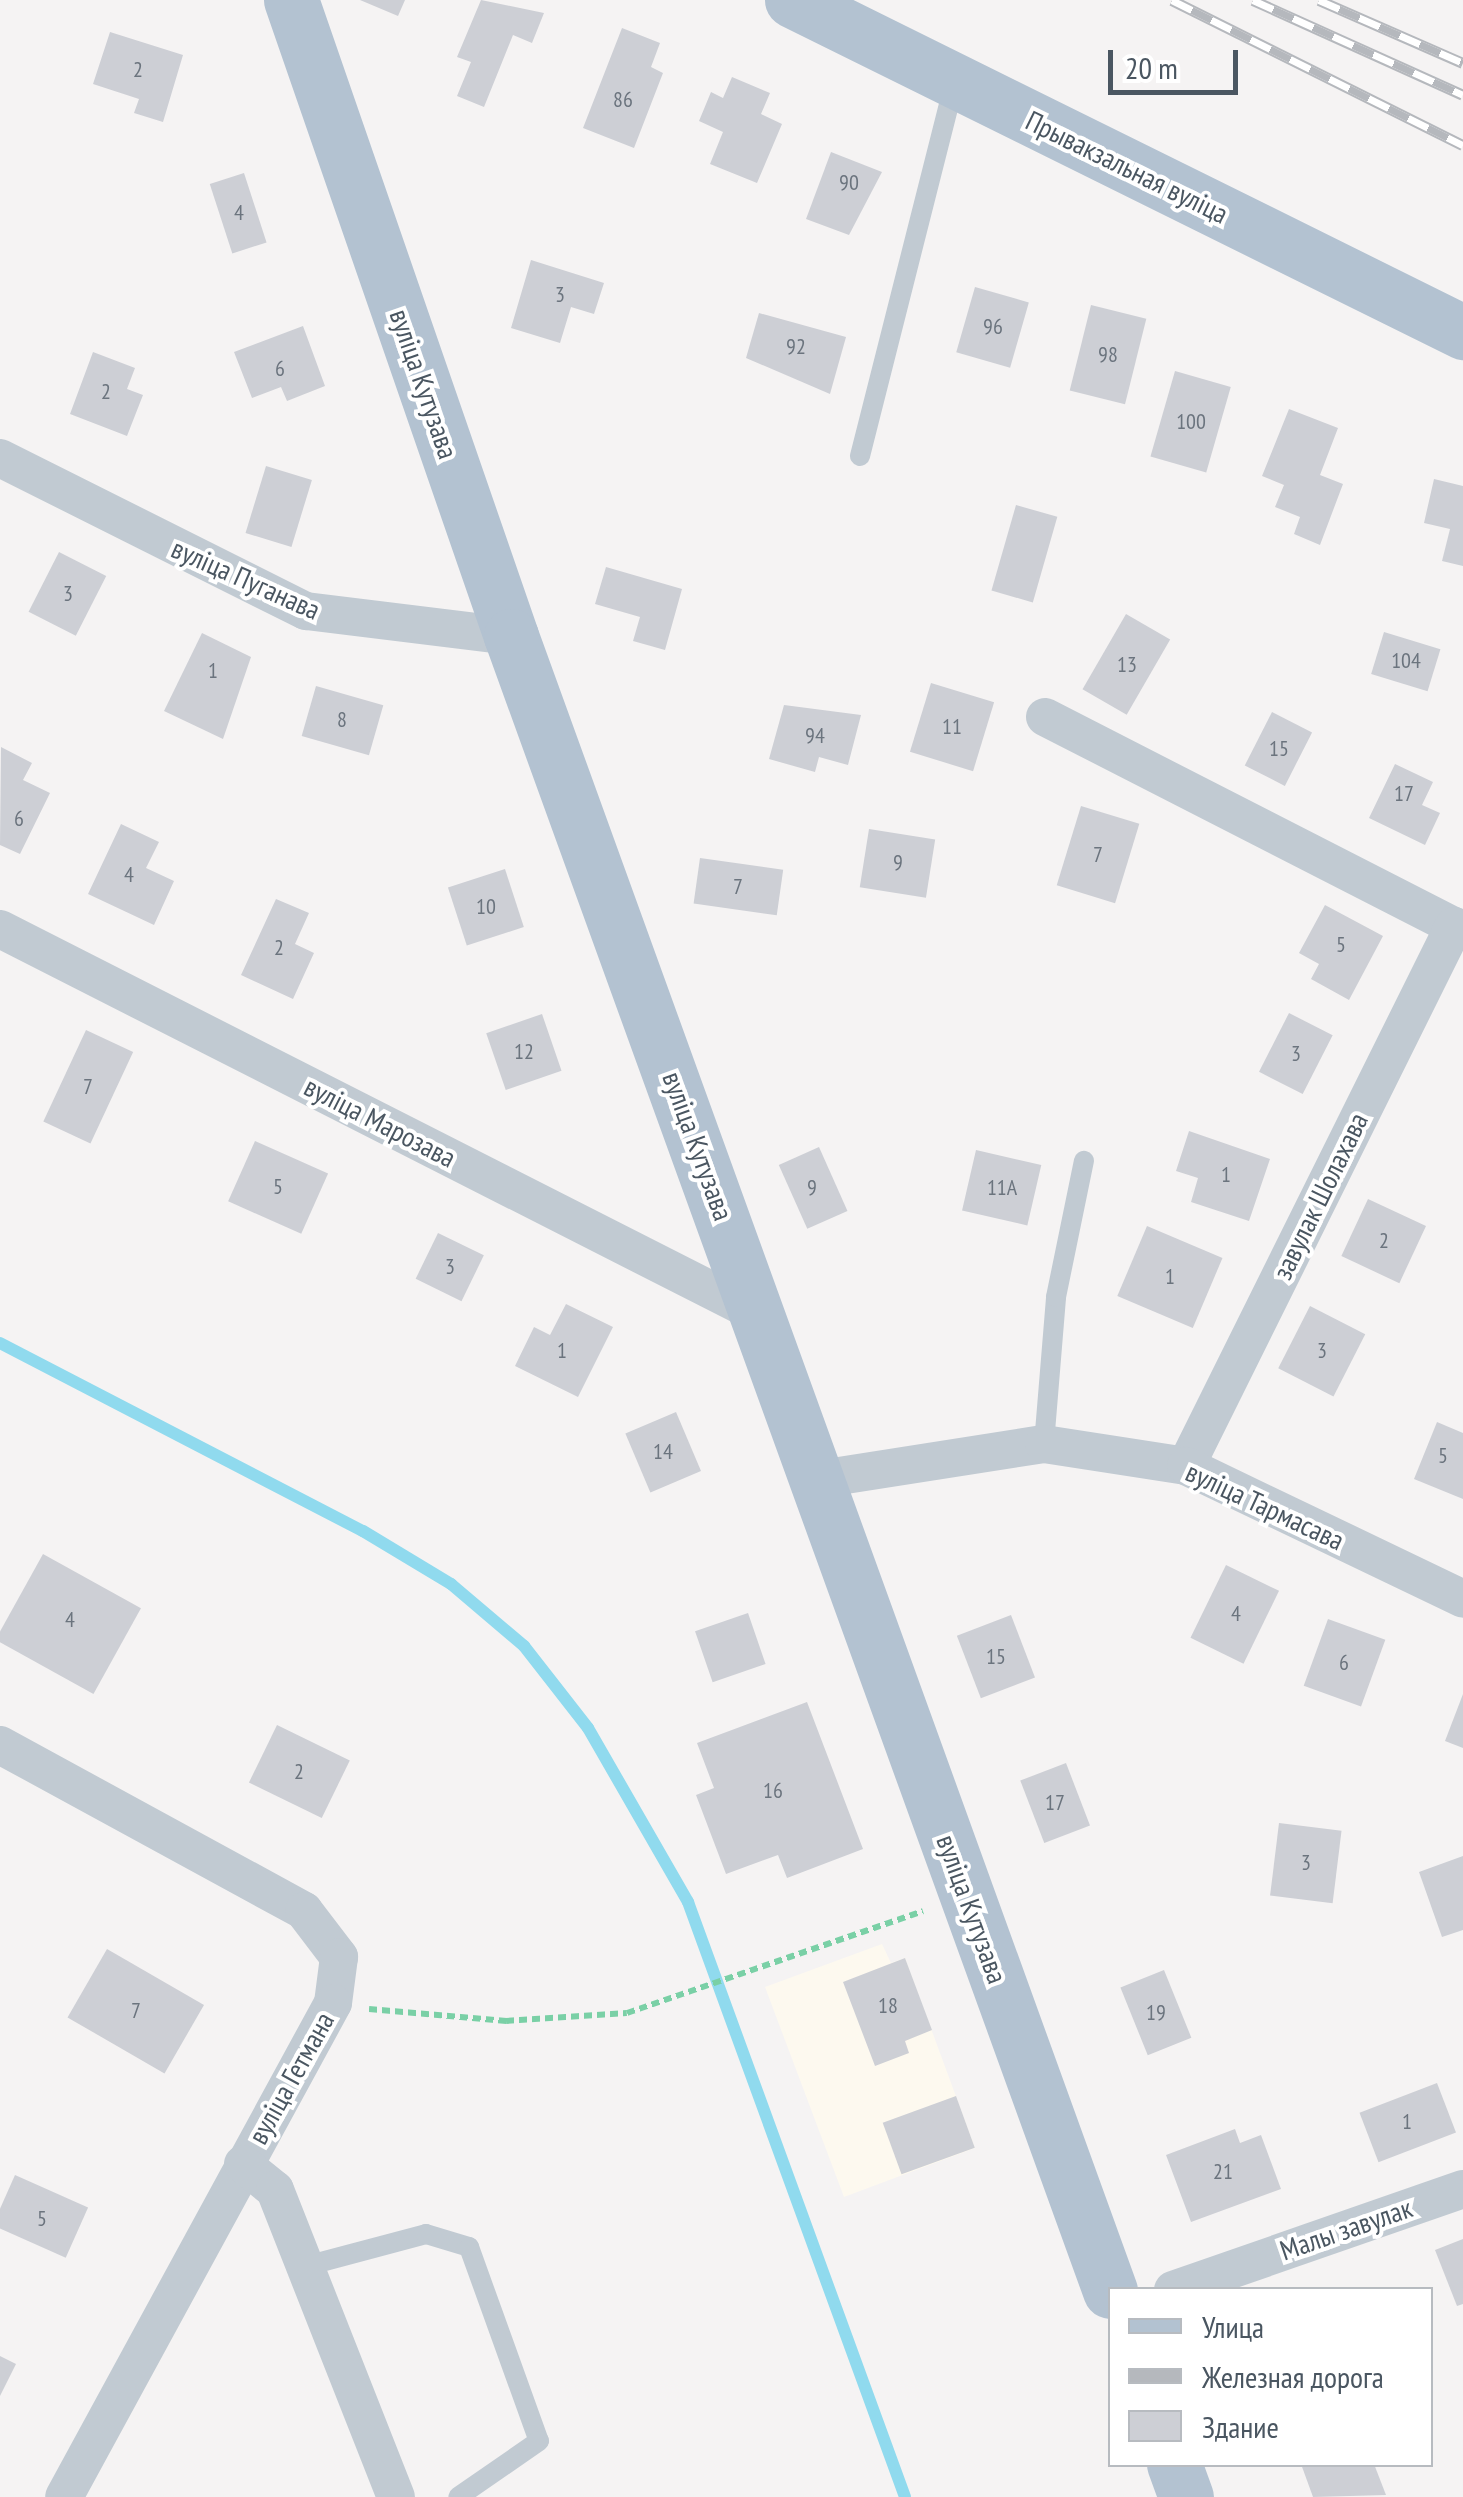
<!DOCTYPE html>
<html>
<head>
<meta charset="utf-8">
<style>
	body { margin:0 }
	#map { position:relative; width:1463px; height:2497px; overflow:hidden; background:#f5f3f3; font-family:"PT Sans Narrow",sans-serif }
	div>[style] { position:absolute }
	.commercial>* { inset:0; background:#fdf9ef }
	.stream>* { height:12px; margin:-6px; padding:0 6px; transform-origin:6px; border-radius:6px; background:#90daee }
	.building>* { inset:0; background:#cdcfd5; transform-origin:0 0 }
	.path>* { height:6px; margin-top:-3px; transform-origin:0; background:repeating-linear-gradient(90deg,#7ad0a6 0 8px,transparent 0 13px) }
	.lane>* { height:20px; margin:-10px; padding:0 10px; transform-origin:10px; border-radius:10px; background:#c1cad2 }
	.street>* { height:38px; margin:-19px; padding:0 19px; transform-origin:19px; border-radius:19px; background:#c1cad2 }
	.primary>* { height:55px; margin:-27.5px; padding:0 27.5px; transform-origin:27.5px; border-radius:27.5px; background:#b3c2d1 }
	.rail>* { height:11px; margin-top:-5.5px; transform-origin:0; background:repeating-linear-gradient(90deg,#fff 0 22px,#b5b8bd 0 44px); box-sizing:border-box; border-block:2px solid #b5b8bd }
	span { translate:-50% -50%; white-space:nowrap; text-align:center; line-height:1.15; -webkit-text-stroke:8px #fff; paint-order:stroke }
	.number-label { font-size:22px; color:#6b747e }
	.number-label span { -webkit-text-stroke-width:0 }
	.street-label { font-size:28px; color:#4a5661 }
	.legend { position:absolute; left:1108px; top:2287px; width:325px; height:180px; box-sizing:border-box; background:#fff; border:2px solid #b7bbc0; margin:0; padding:12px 18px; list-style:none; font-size:30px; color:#4a5661 }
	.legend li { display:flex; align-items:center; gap:20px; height:50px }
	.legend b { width:50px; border:2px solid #b7bbc0 }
	.scale { position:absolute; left:1108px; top:50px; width:130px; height:45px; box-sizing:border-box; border:5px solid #4a5661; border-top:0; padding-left:12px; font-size:30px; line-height:35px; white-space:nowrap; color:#4a5661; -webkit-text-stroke:8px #fff; paint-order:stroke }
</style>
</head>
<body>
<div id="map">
	<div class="commercial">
		<div style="clip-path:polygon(882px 1944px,891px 1963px,905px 1958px,975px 2148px,844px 2197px,765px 1987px)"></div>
	</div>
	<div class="stream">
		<div style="left:0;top:1343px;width:409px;rotate:27.4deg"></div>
		<div style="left:363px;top:1531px;width:103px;rotate:31.1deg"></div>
		<div style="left:451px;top:1584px;width:96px;rotate:40.3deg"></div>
		<div style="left:524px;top:1646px;width:104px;rotate:52deg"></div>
		<div style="left:588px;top:1728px;width:201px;rotate:60.1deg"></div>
		<div style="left:688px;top:1902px;width:633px;rotate:69.96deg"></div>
	</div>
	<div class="building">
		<div style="clip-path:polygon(360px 0,405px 0,398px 16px)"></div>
		<div style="clip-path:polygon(481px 0,544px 13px,532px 43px,513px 35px,484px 107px,457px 96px,471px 62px,457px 57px)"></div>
		<div style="clip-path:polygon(622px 28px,660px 43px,651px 67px,663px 73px,634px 148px,583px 128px)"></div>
		<div style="clip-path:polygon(110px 32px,183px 55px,163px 122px,134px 113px,139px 99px,93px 84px)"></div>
		<div style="clip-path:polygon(732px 77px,770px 93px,761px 114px,782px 124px,757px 183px,710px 164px,723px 132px,699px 121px,711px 92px,723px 98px)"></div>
		<div style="clip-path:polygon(831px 152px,882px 172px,849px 235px,806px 219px)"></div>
		<div style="left:244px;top:173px;width:73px;height:36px;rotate:72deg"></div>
		<div style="clip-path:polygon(531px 260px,604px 283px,594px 314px,571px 307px,560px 343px,511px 328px)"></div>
		<div style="left:975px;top:287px;width:56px;height:68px;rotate:16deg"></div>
		<div style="left:1091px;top:305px;width:57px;height:88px;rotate:14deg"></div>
		<div style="clip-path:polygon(759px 313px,846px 337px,830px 394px,746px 358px)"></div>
		<div style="clip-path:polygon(303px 326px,325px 386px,287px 401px,281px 387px,252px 398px,234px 352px)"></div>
		<div style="clip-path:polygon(93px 352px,135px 368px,127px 389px,143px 395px,127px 436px,70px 414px)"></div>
		<div style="left:1175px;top:371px;width:58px;height:89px;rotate:16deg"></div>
		<div style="clip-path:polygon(1289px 409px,1338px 428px,1320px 475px,1343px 484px,1320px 545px,1294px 534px,1300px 517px,1275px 507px,1284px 485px,1262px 476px)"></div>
		<div style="left:266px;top:466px;width:48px;height:70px;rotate:17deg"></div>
		<div style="clip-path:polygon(1434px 479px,1463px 486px,1463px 566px,1442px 561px,1450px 529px,1424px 523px)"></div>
		<div style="left:1016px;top:505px;width:43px;height:89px;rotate:16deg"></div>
		<div style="left:59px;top:552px;width:53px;height:67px;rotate:27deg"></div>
		<div style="clip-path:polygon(606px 567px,682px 589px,665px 650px,633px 641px,640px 617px,595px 604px)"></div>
		<div style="left:1126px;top:614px;width:51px;height:87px;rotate:30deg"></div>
		<div style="left:1384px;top:632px;width:59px;height:44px;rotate:17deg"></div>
		<div style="clip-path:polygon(202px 633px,251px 657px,223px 739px,164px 711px)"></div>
		<div style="left:931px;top:683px;width:66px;height:72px;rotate:17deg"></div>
		<div style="left:316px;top:686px;width:70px;height:52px;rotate:16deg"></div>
		<div style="clip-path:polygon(784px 705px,861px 715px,848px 765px,819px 757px,815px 772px,769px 759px)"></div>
		<div style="left:1272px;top:712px;width:45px;height:60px;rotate:27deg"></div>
		<div style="clip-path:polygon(1px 747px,32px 763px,23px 780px,50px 793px,20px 854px,0 845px)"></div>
		<div style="clip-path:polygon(1395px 764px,1433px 782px,1422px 805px,1440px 813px,1425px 845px,1369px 818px)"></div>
		<div style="left:1081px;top:806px;width:61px;height:83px;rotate:17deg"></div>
		<div style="clip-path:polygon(121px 824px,159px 842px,146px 868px,174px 881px,154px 925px,88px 894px)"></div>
		<div style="left:869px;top:829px;width:67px;height:59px;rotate:9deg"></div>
		<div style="left:700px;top:858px;width:84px;height:46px;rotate:8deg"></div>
		<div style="left:505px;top:869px;width:61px;height:60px;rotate:72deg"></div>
		<div style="clip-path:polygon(276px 899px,309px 913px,295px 944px,314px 953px,293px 999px,241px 975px)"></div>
		<div style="clip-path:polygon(1325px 905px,1383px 936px,1349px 1000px,1311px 979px,1319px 964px,1299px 953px)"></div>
		<div style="left:1289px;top:1013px;width:49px;height:66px;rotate:27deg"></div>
		<div style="left:542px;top:1014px;width:60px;height:59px;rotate:71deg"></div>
		<div style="left:86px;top:1030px;width:52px;height:101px;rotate:25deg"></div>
		<div style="clip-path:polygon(1189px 1131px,1270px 1159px,1249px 1221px,1191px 1202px,1198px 1178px,1176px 1171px)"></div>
		<div style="left:255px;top:1141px;width:80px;height:66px;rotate:24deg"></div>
		<div style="left:819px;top:1147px;width:70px;height:44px;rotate:66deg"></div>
		<div style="left:976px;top:1150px;width:67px;height:62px;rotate:13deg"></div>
		<div style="left:1368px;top:1199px;width:64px;height:63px;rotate:25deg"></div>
		<div style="left:1147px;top:1226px;width:82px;height:76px;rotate:23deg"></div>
		<div style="left:438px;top:1233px;width:51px;height:51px;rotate:26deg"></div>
		<div style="clip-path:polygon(566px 1304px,613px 1327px,578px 1397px,515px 1366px,534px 1327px,550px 1335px)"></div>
		<div style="left:1310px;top:1306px;width:62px;height:70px;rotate:27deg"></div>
		<div style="left:676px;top:1412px;width:64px;height:55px;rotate:67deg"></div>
		<div style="clip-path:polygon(1437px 1422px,1463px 1433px,1463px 1499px,1414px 1479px)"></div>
		<div style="left:43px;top:1554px;width:112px;height:98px;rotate:29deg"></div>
		<div style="left:1226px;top:1565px;width:59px;height:81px;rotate:26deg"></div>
		<div style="left:748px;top:1613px;width:54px;height:56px;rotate:71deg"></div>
		<div style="left:1011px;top:1615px;width:67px;height:58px;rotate:69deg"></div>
		<div style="left:1328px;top:1619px;width:61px;height:71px;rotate:20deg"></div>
		<div style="clip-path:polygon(1463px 1694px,1463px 1748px,1445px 1741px)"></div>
		<div style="clip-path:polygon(807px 1702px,863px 1849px,787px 1878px,778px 1855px,726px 1874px,696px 1795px,714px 1788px,697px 1743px)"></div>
		<div style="left:277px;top:1725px;width:81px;height:64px;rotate:26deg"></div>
		<div style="left:1066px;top:1763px;width:67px;height:49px;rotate:69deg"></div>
		<div style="left:1279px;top:1823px;width:63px;height:73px;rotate:7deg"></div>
		<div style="clip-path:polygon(1463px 1856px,1463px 1930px,1442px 1937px,1419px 1872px)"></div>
		<div style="left:107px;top:1949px;width:112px;height:79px;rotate:30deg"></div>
		<div style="clip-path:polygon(905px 1958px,932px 2030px,905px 2041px,909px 2053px,875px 2066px,843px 1982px)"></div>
		<div style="left:1164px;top:1970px;width:73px;height:47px;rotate:68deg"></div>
		<div style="left:1437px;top:2083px;width:53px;height:83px;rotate:69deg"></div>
		<div style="left:956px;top:2096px;width:55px;height:78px;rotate:70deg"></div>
		<div style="clip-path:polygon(1235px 2129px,1240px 2143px,1261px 2135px,1281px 2189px,1191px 2222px,1166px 2155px)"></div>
		<div style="left:15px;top:2175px;width:80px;height:55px;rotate:24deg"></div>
		<div style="clip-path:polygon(1463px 2239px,1463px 2304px,1457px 2306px,1435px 2250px)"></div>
		<div style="clip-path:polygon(0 2356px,16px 2364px,0 2396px)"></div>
		<div style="clip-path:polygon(1301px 2464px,1374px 2464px,1386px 2495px,1313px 2497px)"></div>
	</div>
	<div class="path">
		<div style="left:369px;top:2009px;width:138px;rotate:5deg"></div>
		<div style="left:506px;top:2021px;width:121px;rotate:-3.8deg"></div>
		<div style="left:627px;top:2013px;width:313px;rotate:-19deg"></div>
	</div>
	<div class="lane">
		<div style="left:860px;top:456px;width:383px;rotate:-75.8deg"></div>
		<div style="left:1044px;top:1444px;width:147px;rotate:-85.3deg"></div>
		<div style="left:1056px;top:1297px;width:139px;rotate:-78.4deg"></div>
		<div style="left:306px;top:2266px;width:124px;rotate:-14.9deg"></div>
		<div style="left:426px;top:2234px;width:45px;rotate:16.8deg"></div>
		<div style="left:469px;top:2247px;width:206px;rotate:70.2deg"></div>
		<div style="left:539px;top:2441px;width:98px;rotate:145.3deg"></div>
	</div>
	<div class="street">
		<div style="left:0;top:458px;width:342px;rotate:26.6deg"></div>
		<div style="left:306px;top:611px;width:207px;rotate:7deg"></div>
		<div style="left:1045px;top:717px;width:470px;rotate:27.1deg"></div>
		<div style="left:0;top:929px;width:852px;rotate:26.93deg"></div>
		<div style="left:1186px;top:1466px;width:603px;rotate:-63.6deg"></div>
		<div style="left:820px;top:1479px;width:227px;rotate:-8.9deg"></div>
		<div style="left:1044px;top:1444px;width:144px;rotate:8.8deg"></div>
		<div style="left:1186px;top:1466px;width:307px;rotate:25.6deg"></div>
		<div style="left:0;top:1745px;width:346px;rotate:28.6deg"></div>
		<div style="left:304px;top:1911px;width:58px;rotate:52.7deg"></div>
		<div style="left:339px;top:1957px;width:46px;rotate:97.4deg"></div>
		<div style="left:333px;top:2003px;width:562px;rotate:118.57deg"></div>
		<div style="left:243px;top:2164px;width:41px;rotate:39.1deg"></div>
		<div style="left:275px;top:2190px;width:330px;rotate:68.5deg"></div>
		<div style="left:1173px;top:2290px;width:307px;rotate:-19.2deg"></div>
	</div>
	<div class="primary">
		<div style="left:291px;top:0;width:673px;rotate:70.92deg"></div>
		<div style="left:511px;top:636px;width:1760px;rotate:70.1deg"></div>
		<div style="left:792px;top:0;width:749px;rotate:26.33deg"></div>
		<div style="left:1174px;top:2464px;width:35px;rotate:70deg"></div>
	</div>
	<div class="rail">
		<div style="left:1172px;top:0;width:325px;rotate:26.5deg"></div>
		<div style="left:1253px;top:0;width:230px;rotate:24.3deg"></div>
		<div style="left:1319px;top:0;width:157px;rotate:23.6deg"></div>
	</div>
	<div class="number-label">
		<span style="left:138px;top:70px">2</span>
		<span style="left:623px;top:100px">86</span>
		<span style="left:849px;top:183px">90</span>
		<span style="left:239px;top:213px">4</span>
		<span style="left:560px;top:295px">3</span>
		<span style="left:993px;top:327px">96</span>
		<span style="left:796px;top:347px">92</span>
		<span style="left:1108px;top:355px">98</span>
		<span style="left:280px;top:369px">6</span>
		<span style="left:106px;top:392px">2</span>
		<span style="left:1191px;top:422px">100</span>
		<span style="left:68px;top:594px">3</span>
		<span style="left:1406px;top:661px">104</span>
		<span style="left:1127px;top:665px">13</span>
		<span style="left:213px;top:671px">1</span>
		<span style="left:342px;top:720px">8</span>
		<span style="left:952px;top:727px">11</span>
		<span style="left:815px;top:736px">94</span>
		<span style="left:1279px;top:749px">15</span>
		<span style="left:1404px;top:794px">17</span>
		<span style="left:19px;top:819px">6</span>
		<span style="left:1098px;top:855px">7</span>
		<span style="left:898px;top:863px">9</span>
		<span style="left:129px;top:875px">4</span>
		<span style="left:738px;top:887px">7</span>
		<span style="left:486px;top:907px">10</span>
		<span style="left:1341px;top:945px">5</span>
		<span style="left:279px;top:948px">2</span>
		<span style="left:524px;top:1052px">12</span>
		<span style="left:1296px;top:1054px">3</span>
		<span style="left:88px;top:1087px">7</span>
		<span style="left:1226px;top:1175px">1</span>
		<span style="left:278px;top:1187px">5</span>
		<span style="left:812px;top:1188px">9</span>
		<span style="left:1002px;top:1188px">11А</span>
		<span style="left:1384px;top:1241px">2</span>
		<span style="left:450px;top:1267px">3</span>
		<span style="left:1170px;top:1277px">1</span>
		<span style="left:562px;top:1351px">1</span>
		<span style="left:1322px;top:1351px">3</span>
		<span style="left:663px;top:1452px">14</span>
		<span style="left:1443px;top:1456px">5</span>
		<span style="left:1236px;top:1614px">4</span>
		<span style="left:70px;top:1620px">4</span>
		<span style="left:996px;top:1657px">15</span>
		<span style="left:1344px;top:1663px">6</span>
		<span style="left:299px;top:1772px">2</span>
		<span style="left:773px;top:1791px">16</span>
		<span style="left:1055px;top:1803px">17</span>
		<span style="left:1306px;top:1863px">3</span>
		<span style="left:888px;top:2006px">18</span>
		<span style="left:136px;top:2011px">7</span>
		<span style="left:1156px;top:2013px">19</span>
		<span style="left:1407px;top:2122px">1</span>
		<span style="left:1223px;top:2172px">21</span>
		<span style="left:42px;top:2219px">5</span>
	</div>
	<div class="street-label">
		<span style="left:1127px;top:167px;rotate:26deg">Прывакзальная вуліца</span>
		<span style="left:424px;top:384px;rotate:71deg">вуліца Кутузава</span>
		<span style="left:246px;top:579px;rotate:24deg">вуліца Пуганава</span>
		<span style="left:380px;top:1122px;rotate:27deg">вуліца Марозава</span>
		<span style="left:698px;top:1146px;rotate:70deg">вуліца Кутузава</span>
		<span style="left:1320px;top:1196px;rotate:-64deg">завулак Шолахава</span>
		<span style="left:1265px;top:1506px;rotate:25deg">вуліца Тармасава</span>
		<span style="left:972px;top:1909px;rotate:70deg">вуліца Кутузава</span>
		<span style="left:291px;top:2078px;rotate:-61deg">вуліца Гетмана</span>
		<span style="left:1346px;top:2229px;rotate:-19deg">Малы завулак</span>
	</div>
	<ul class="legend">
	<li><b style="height:12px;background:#b3c2d1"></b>Улица</li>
	<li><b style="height:12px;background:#b5b8bd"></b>Железная дорога</li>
	<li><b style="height:28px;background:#cdcfd5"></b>Здание</li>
	</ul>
	<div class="scale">20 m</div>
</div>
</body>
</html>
